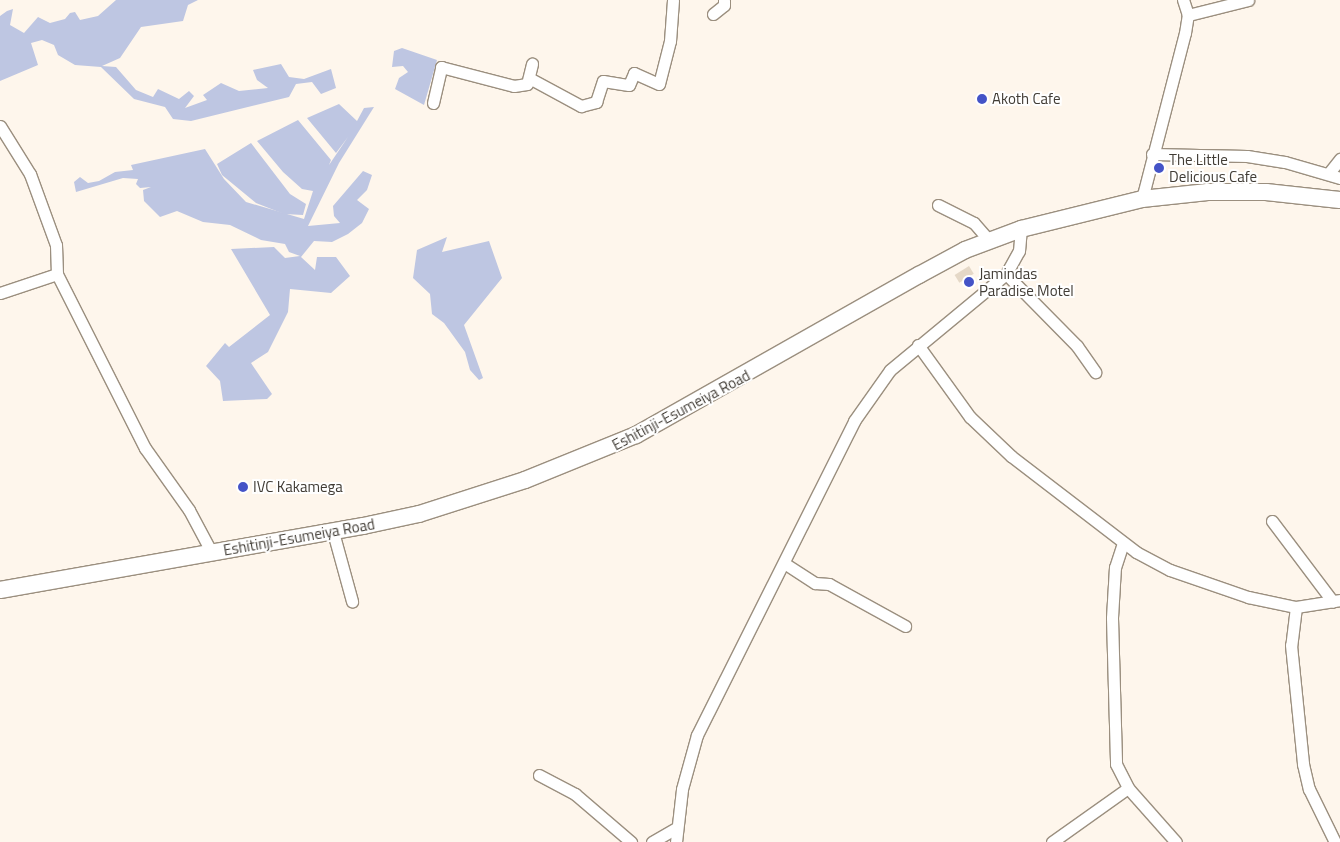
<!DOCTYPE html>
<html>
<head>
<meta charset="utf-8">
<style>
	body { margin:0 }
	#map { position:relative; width:1340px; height:842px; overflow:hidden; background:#fef6ec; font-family:"Titillium Web",sans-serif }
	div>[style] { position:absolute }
	.green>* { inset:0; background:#bec6e2 }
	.building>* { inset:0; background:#e5d8c7; transform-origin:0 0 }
	.roads { filter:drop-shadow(1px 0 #9b8f7f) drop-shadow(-1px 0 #9b8f7f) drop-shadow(0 1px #9b8f7f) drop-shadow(0 -1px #9b8f7f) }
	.minor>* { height:11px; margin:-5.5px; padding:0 5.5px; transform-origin:5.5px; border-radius:5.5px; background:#fff }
	.highway>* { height:16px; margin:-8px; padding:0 8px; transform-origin:8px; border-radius:8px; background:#fff }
	.dots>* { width:14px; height:14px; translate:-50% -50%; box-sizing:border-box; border:2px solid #fff; border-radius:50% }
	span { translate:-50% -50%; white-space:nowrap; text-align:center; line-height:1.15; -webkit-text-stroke:4px #fff; paint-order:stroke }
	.poi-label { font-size:15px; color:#413c35 }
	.left { translate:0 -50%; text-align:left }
	.street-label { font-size:15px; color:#413c35 }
</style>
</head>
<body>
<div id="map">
	<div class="green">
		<div style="clip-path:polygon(116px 0,198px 0,188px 5px,183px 21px,141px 27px,120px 58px,102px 66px,116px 67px,136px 90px,153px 97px,158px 89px,179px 99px,189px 91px,194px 96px,185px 108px,207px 100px,203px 95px,221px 83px,239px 91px,268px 88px,257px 80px,253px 70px,281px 64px,289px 77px,304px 79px,331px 69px,336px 88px,321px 94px,312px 82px,296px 84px,289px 97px,191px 121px,173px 119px,165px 107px,134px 99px,101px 67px,75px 65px,58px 55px,54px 45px,42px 40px,31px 43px,38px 65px,0 81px,0 16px,7px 11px,13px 9px,10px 25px,24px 33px,38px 17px,50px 23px,65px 19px,70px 13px,75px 12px,80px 20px,98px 16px)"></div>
		<div style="clip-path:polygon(402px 48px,437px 60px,424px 105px,395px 89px,399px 78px,408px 72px,403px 66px,392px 67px,394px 51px)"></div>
		<div style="clip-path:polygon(339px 104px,357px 121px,364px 108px,374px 107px,339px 163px,308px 226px,340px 223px,334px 216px,333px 206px,363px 171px,372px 175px,367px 190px,357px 200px,369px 209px,362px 223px,348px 234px,332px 242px,314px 241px,301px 257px,315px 270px,317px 257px,336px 257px,350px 276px,331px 293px,290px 289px,288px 312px,268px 352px,251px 363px,272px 394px,267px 399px,223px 401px,220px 381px,206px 366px,225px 343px,229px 347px,270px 315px,231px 249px,274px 247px,285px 258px,300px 256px,289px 252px,285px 244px,261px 240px,230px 225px,203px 222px,177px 211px,160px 217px,144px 201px,143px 190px,151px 187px,140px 188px,136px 184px,138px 179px,123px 178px,76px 192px,74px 182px,80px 177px,88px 183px,99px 181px,115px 172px,133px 170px,131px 165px,205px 149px,224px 179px,246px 202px,304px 219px,313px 191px,302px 189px,283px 172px,257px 141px,298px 120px,331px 160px,329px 165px,348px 137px,336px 153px,307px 118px)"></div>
		<div style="clip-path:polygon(251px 143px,290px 194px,306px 204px,303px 215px,284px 214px,256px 203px,222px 175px,217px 164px)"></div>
		<div style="clip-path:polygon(447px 237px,442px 252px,489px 241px,502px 278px,464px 325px,483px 378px,479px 380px,470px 370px,465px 352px,444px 323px,432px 314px,430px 294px,413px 278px,417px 250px)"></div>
	</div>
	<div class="building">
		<div style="left:969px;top:266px;width:9px;height:17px;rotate:58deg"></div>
	</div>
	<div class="roads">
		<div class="minor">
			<div style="left:713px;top:14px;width:14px;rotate:-39deg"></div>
			<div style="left:724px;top:5px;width:5px;rotate:-90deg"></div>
			<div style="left:1188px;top:15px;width:62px;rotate:-14deg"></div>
			<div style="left:531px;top:79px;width:57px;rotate:28.4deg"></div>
			<div style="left:581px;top:106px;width:16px;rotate:-15deg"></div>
			<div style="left:596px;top:102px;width:22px;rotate:-72deg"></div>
			<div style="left:603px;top:81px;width:26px;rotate:9deg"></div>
			<div style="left:629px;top:85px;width:13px;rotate:-67deg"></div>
			<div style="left:634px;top:73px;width:27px;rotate:24deg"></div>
			<div style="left:659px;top:84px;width:44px;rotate:-75.7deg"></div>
			<div style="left:670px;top:41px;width:41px;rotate:-85.8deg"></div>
			<div style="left:433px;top:103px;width:37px;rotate:-77deg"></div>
			<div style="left:441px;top:67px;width:75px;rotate:14.6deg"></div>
			<div style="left:514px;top:86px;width:13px;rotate:-9deg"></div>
			<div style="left:527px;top:84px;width:21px;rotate:-76deg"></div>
			<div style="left:0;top:126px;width:57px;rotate:58deg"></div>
			<div style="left:30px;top:174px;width:76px;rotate:69.9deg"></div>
			<div style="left:56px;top:245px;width:29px;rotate:88deg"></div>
			<div style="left:57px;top:274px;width:195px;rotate:63.2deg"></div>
			<div style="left:145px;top:448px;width:76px;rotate:54.6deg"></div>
			<div style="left:189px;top:510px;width:49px;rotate:61.9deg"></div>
			<div style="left:1152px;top:154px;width:95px;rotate:1.2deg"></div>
			<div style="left:1247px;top:156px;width:38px;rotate:9deg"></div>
			<div style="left:1285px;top:162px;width:57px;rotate:16.2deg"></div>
			<div style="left:1329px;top:173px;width:18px;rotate:-52deg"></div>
			<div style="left:1142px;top:199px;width:171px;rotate:-75.5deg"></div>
			<div style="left:1185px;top:33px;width:18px;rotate:-81deg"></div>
			<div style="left:1188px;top:15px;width:16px;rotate:-108deg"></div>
			<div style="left:938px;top:205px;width:40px;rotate:26.6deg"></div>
			<div style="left:974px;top:223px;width:23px;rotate:49deg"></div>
			<div style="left:1006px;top:274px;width:101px;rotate:45.4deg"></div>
			<div style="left:1077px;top:346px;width:32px;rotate:55deg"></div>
			<div style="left:0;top:293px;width:60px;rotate:-18.4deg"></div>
			<div style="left:918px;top:345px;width:89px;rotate:54.2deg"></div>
			<div style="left:970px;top:417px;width:57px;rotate:43.6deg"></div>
			<div style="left:1011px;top:456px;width:158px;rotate:37.5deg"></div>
			<div style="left:1136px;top:552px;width:38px;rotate:28deg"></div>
			<div style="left:1170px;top:570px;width:83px;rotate:19.1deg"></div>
			<div style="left:1248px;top:597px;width:49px;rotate:11.8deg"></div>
			<div style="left:1296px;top:607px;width:45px;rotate:-9deg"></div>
			<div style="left:1272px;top:521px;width:101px;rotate:53deg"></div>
			<div style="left:333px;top:532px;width:72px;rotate:74.6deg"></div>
			<div style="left:1123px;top:543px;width:25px;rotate:108deg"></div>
			<div style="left:1115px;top:567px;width:51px;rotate:93.4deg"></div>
			<div style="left:1112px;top:618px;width:146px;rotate:88.4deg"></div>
			<div style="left:1116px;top:764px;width:27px;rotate:63deg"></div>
			<div style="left:1128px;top:788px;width:72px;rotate:48.4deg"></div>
			<div style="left:784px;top:563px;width:37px;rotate:33deg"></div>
			<div style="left:815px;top:583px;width:14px;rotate:4deg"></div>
			<div style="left:829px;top:584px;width:87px;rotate:28.9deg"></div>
			<div style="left:1296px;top:607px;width:38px;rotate:97deg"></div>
			<div style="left:1291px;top:645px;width:120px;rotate:84.2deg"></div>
			<div style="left:1303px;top:764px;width:26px;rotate:77deg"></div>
			<div style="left:1309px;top:789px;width:59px;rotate:63.9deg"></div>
			<div style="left:539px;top:775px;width:41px;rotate:27.8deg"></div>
			<div style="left:575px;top:794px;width:74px;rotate:40.6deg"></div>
			<div style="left:652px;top:842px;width:28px;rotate:-30deg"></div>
			<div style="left:676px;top:842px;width:53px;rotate:-83.5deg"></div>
			<div style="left:682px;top:789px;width:56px;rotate:-74.5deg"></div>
			<div style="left:697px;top:735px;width:351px;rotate:-63.4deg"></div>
			<div style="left:854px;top:421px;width:62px;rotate:-54.8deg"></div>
			<div style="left:890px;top:370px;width:151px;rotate:-39.6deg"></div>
			<div style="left:1006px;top:274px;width:26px;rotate:-61deg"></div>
			<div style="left:1019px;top:251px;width:22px;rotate:-85deg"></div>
			<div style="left:1052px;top:842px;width:93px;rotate:-35.4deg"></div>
		</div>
		<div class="highway">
			<div style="left:0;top:590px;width:369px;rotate:-10deg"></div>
			<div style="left:363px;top:526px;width:57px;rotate:-12.1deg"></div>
			<div style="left:419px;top:514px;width:111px;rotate:-17.8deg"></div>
			<div style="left:525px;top:480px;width:120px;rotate:-22.1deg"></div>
			<div style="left:636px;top:435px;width:325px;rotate:-29.5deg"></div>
			<div style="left:919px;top:275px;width:52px;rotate:-28.5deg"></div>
			<div style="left:965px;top:250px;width:60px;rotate:-20.6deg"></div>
			<div style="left:1021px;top:229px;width:125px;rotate:-13.9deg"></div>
			<div style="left:1142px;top:199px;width:66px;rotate:-6.1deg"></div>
			<div style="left:1208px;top:192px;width:58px"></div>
			<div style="left:1266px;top:192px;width:74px;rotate:6.2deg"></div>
		</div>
	</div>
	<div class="dots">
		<div style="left:982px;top:99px;background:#4453c7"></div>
		<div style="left:1159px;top:168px;background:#4453c7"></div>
		<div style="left:969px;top:282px;background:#4453c7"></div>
		<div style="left:243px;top:487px;background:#4453c7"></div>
	</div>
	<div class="poi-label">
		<span class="left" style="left:992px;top:99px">Akoth Cafe</span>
		<span class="left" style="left:1169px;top:168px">The Little<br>Delicious Cafe</span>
		<span class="left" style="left:979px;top:282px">Jamindas<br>Paradise Motel</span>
		<span class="left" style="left:253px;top:487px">IVC Kakamega</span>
	</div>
	<div class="street-label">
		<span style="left:681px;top:410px;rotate:-28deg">Eshitinji-Esumeiya Road</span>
		<span style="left:299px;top:537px;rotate:-10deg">Eshitinji-Esumeiya Road</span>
	</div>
</div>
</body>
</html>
